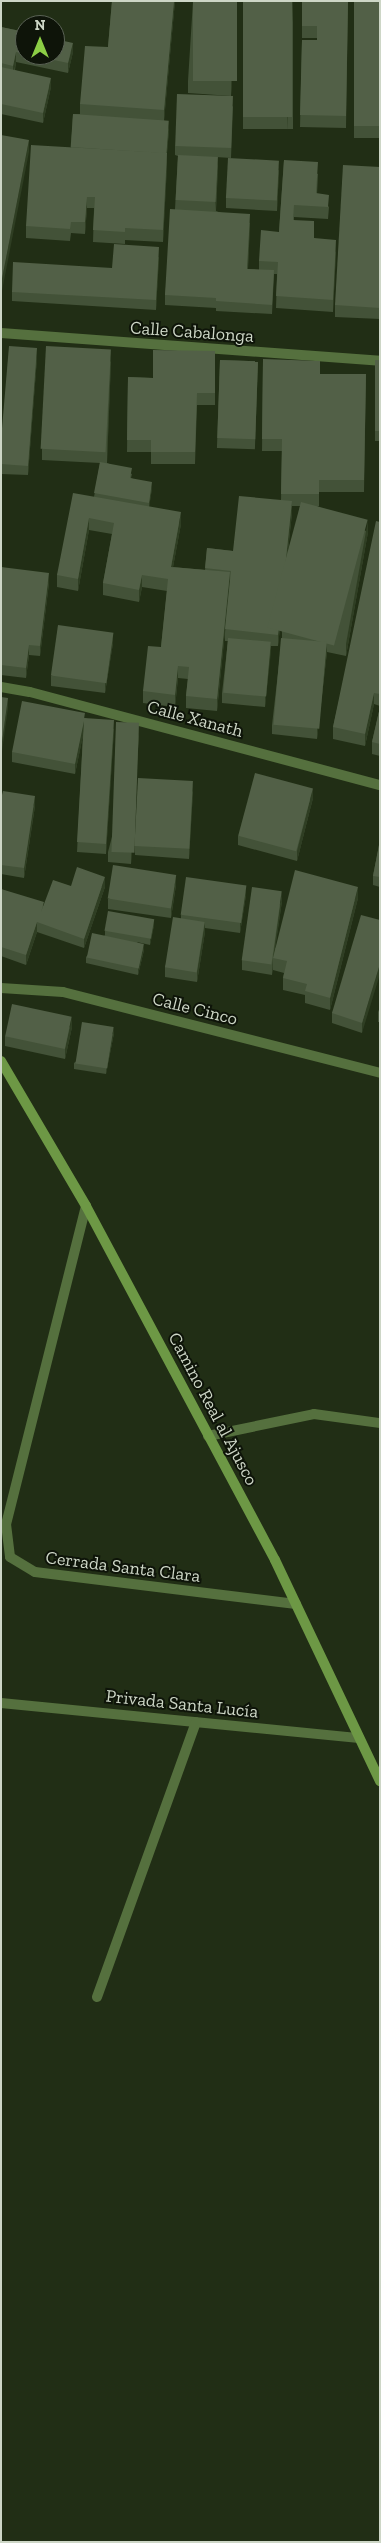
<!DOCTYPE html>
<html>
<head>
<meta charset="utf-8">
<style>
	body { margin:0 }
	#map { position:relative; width:381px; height:2543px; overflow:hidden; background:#212e15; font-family:"Zilla Slab",serif }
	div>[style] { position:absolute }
	.street>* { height:10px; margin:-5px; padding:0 5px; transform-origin:5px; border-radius:5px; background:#55703e }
	.secondary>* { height:10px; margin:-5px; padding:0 5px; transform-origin:5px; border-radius:5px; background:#6d9845 }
	.wall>* { inset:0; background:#435238; transform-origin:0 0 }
	.shaded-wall>* { inset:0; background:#2f3e23 }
	.building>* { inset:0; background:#526047; transform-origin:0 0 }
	span { translate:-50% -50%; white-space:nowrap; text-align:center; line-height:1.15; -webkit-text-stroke:4px #0e1409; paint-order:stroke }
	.street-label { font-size:18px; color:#cdd6c6 }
	.frame { position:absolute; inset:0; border:2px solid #cdd6c6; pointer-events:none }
	.north { position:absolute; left:15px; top:15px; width:50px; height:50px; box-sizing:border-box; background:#0e1409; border:1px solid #5a6255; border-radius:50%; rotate:0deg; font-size:14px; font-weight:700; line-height:20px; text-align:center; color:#cdd6c6 }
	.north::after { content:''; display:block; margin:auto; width:18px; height:22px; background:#8cce45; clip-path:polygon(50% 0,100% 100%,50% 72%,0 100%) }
</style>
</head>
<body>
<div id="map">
	<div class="street">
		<div style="left:1px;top:333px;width:380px;rotate:4.2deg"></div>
		<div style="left:1px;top:687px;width:29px;rotate:10deg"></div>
		<div style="left:30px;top:692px;width:362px;rotate:14.9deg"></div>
		<div style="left:1px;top:988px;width:62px;rotate:3.7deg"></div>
		<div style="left:63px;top:992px;width:327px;rotate:14.3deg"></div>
		<div style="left:86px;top:1206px;width:328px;rotate:104.1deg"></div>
		<div style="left:6px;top:1524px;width:33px;rotate:83deg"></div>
		<div style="left:10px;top:1557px;width:29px;rotate:31deg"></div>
		<div style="left:35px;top:1572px;width:263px;rotate:7deg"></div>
		<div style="left:208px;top:1436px;width:108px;rotate:-11.7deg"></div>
		<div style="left:314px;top:1414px;width:67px;rotate:7.8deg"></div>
		<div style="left:1px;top:1703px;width:360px;rotate:5.6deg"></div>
		<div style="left:97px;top:1997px;width:292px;rotate:-70.2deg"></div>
	</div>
	<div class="secondary">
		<div style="left:1px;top:1061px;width:168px;rotate:59.6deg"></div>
		<div style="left:86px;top:1206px;width:401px;rotate:61.9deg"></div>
		<div style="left:275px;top:1560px;width:245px;rotate:64.6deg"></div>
	</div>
	<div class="wall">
		<div style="clip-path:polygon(112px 1px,175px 1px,164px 120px,169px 130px,167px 153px,167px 165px,163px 242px,125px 240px,125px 244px,93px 242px,94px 208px,87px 208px,85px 234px,71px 233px,70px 241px,26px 238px,26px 226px,71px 148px,73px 114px,80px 114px,80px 104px,108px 47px)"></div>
		<div style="clip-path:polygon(193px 1px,237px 1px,231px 96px,188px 93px,188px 81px)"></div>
		<div style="left:243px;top:1px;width:50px;height:128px"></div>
		<div style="clip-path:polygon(302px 1px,348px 1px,346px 128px,300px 127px,302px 40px,317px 40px,317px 38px,302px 38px)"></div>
		<div style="left:354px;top:1px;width:26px;height:137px"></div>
		<div style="clip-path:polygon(1px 27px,25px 32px,25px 55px,55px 55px,73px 52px,68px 73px,16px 62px,15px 70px,51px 87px,43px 123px,1px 114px)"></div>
		<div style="clip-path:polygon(233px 106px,231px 158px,216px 157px,218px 167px,216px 211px,250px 223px,248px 269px,259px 270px,259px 261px,279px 232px,284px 160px,318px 174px,317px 194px,329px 207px,328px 219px,294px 217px,294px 220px,314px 238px,336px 252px,333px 312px,276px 308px,277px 274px,274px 274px,272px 314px,216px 311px,216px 308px,165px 305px,165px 295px,175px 209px,178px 156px,175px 155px,175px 146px)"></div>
		<div style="clip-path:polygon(380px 167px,380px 319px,335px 317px,335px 305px)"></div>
		<div style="clip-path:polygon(279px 170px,277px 211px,226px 208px,226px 198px)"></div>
		<div style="clip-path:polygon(159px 257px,156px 310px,12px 301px,12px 292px)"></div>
		<div style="clip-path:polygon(215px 351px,215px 405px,197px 405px,195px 464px,151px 464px,151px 452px,127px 452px,128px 377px,153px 378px)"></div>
		<div style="clip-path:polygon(37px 358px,28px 475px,1px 474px,1px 440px)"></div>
		<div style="clip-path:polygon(263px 359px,320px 374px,366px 374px,364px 492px,319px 492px,319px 506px,317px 506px,368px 532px,346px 656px,327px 652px,317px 739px,272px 734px,272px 725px,282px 638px,282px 631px,300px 506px,292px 506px,292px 513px,278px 646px,271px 646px,265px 707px,222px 703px,222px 693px,228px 641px,225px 641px,225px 630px,217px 711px,186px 708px,186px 696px,188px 679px,178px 678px,175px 707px,143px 703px,143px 691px,161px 647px,167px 591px,142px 587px,139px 602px,103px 595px,103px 583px,112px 534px,89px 530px,78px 591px,57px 587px,57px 575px,94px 497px,100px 463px,42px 460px,42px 449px,111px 361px,107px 463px,132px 474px,131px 478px,152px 488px,149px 507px,181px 524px,173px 567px,205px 570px,207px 548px,233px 551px,281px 500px,282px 451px,262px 451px)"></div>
		<div style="left:220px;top:360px;width:38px;height:88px;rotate:2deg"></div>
		<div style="left:375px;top:360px;width:5px;height:81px"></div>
		<div style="clip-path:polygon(380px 522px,380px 706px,374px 704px,365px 746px,333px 739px,333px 727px)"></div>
		<div style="clip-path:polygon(1px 567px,49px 583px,40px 656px,29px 655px,26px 678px,1px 675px)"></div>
		<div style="clip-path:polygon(113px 643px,105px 693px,51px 686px,51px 676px)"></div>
		<div style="clip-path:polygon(380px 707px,380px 756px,372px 754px,372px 742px)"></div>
		<div style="clip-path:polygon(85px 718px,114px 729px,106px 854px,77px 852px,83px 735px,75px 774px,12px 762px,12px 752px)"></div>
		<div style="clip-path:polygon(139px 733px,131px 864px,108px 862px,108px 852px)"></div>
		<div style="clip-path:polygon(193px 791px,189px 859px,135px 855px,135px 846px)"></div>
		<div style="clip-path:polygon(313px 798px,297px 861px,238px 845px,238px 836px)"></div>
		<div style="clip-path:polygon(1px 799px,35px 806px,24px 878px,1px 874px)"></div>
		<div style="clip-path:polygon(380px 840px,380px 887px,373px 885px,373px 876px)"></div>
		<div style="clip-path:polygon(176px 885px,171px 918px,108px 909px,108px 899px)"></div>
		<div style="clip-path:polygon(71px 886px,105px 887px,84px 948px,37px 932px,26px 965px,1px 956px,1px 889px,44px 906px)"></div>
		<div style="clip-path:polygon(246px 895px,240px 933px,205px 928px,205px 932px,197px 982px,165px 977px,165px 967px,181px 919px,181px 915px)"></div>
		<div style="clip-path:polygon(358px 898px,330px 1010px,305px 1003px,305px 995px,283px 990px,283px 978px,284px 973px,273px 970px,273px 966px,272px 975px,242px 970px,242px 960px,282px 901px,275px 948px)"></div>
		<div style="clip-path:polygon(380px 920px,362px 1033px,332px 1023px,332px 1013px)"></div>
		<div style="clip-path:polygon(154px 925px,150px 945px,137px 942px,144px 950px,138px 975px,86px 963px,86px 957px,105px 935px,105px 931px)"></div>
		<div style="clip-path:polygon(380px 1007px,380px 1022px,378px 1022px,378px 1012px)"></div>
		<div style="clip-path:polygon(72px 1027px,65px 1059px,5px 1046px,5px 1036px)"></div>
		<div style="clip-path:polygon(114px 1033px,106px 1074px,74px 1069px,74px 1063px)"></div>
	</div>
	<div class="shaded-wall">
		<div style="clip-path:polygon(174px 1px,175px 1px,164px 122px,164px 110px)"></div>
		<div style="clip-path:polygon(237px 1px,231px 96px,231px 84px)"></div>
		<div style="clip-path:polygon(292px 1px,293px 1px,287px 131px,287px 119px)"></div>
		<div style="clip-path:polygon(73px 43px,73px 52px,68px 73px,68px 63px)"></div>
		<div style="clip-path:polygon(16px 52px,16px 62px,13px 76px,13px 66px)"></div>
		<div style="clip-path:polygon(51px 78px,51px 87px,43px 123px,43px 113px)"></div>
		<div style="clip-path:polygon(169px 121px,169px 130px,166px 164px,166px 154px)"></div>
		<div style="clip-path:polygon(29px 140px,29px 152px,1px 296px,1px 284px)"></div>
		<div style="clip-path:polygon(167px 153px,167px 165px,163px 242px,163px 230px)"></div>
		<div style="clip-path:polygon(218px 157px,218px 167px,215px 212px,215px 202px)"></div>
		<div style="clip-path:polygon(279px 161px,279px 170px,277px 211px,277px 201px)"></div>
		<div style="clip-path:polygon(87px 197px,87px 208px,85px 234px,85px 222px)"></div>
		<div style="clip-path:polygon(250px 214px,250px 223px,247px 279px,247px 269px)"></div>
		<div style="clip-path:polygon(336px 240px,336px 252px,333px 312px,333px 300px)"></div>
		<div style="clip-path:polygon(159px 247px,159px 257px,156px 310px,156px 300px)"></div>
		<div style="clip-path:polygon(37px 348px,37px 358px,28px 475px,28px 466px)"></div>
		<div style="clip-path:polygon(111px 349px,111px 361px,107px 463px,107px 451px)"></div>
		<div style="clip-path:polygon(152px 482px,152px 488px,149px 509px,149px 503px)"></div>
		<div style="clip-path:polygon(292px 501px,292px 513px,278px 646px,278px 635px)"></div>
		<div style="clip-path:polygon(181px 512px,181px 524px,171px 578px,171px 567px)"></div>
		<div style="clip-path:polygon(89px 518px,89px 530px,78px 591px,78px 579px)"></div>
		<div style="clip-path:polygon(368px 520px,368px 532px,346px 656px,346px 644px)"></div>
		<div style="clip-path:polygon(230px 572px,230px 584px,217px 711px,217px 699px)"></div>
		<div style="clip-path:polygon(49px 573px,49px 583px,40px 656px,40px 646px)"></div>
		<div style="clip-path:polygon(142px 575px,142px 587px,139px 602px,139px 590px)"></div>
		<div style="clip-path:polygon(113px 633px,113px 643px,105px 693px,105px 683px)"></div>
		<div style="clip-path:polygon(271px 642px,271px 652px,265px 707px,265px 697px)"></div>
		<div style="clip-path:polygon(327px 642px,327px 652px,317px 739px,317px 729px)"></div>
		<div style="clip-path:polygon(29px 645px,29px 655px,26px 678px,26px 668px)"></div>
		<div style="clip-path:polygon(178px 666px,178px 678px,175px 707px,175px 695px)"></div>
		<div style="clip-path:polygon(374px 693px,374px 704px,365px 746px,365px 734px)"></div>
		<div style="clip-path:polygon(8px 698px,8px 708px,1px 759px,1px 749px)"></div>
		<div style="clip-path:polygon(85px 713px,84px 731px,75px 774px,75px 764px)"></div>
		<div style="clip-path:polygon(114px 720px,114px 729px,106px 854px,106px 844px)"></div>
		<div style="clip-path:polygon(139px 723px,139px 733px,131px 864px,131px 854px)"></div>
		<div style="clip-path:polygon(193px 781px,193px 791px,189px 859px,189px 849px)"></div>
		<div style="clip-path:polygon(313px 788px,313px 798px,297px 861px,297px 851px)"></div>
		<div style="clip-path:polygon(35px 796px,35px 806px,24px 878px,24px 868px)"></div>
		<div style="clip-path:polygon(176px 875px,176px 885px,171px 918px,171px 909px)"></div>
		<div style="clip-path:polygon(105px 877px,105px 887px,84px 948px,84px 939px)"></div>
		<div style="clip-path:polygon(246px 885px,246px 895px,240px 933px,240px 923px)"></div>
		<div style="clip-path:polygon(358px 887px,358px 898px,330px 1010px,330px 998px)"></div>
		<div style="clip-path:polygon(282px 891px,282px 901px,274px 958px,273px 958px,272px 975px,272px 965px)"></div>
		<div style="clip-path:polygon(154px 919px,154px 925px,150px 945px,150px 939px)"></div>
		<div style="clip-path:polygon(37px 922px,37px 932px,26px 965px,26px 955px)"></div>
		<div style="clip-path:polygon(205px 922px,205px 932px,197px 982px,197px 972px)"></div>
		<div style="clip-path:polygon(144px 944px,144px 950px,138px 975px,138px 969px)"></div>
		<div style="clip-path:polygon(380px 964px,380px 974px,362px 1033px,362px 1023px)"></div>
		<div style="clip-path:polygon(72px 1017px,72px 1027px,65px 1059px,65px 1049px)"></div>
		<div style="clip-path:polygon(114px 1027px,114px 1033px,106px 1074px,106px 1069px)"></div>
	</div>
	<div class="building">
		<div style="clip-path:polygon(112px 1px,174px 1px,164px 110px,80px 104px,85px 46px,108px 47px)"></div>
		<div style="left:193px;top:1px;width:44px;height:80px"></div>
		<div style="left:243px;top:1px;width:49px;height:116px"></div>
		<div style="clip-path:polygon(302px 1px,348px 1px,346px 116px,300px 115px,302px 40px,317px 40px,317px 26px,302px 26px)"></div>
		<div style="left:354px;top:1px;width:26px;height:125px"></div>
		<div style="clip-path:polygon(1px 27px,25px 32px,25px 54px,16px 52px,13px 66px,1px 63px)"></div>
		<div style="clip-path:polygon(55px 39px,73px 43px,68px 63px,30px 55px,55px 55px)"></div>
		<div style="clip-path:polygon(1px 67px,51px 78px,43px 113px,1px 104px)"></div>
		<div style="left:177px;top:94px;width:56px;height:52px;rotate:2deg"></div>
		<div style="left:73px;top:114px;width:96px;height:33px;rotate:4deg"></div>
		<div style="clip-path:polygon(1px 135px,29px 140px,1px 284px)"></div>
		<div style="clip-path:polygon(31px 145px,167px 153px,163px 230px,125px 228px,125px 232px,93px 230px,95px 197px,87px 197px,85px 222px,71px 222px,70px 229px,26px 226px)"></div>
		<div style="left:178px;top:155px;width:40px;height:45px;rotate:3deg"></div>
		<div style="left:228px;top:158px;width:51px;height:40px;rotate:3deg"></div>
		<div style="clip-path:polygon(284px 160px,318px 162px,316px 193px,329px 195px,328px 207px,294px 205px,293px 220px,314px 221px,314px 238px,336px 240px,333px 300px,276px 296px,278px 262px,259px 261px,261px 230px,279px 232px)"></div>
		<div style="clip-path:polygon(343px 165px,380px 167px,380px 308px,335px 305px)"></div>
		<div style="clip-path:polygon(170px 209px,250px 214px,247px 269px,274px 270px,272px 305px,216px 301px,216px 298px,165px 295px)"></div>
		<div style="clip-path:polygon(114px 244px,159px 247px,156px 300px,12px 292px,13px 262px,112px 268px)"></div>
		<div style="clip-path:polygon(9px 346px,37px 348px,28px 466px,1px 464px,1px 440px)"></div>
		<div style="left:46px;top:346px;width:65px;height:103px;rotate:3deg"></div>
		<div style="clip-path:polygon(153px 350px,215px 351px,215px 393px,197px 393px,195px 452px,151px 452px,151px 440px,127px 440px,128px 377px,153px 378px)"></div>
		<div style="clip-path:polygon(263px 359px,320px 361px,320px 374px,366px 374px,364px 480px,319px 480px,319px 494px,281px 494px,282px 439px,262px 439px)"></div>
		<div style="left:220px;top:360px;width:38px;height:78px;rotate:2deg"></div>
		<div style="left:375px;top:360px;width:5px;height:71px"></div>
		<div style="clip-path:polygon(100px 462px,132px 468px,130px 478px,152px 482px,149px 503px,94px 493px)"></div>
		<div style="clip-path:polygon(73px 493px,181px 512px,171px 567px,230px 572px,217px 699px,186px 696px,189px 667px,178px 666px,175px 695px,143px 691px,148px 646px,161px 647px,168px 579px,142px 575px,139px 590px,103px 583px,114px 523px,89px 518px,78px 579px,57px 575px)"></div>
		<div style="clip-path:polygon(239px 496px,292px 501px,278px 635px,225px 629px,231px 571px,205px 568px,207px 548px,233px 551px)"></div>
		<div style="left:301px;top:502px;width:69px;height:130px;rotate:15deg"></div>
		<div style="clip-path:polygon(376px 521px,380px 522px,380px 694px,374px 693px,365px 734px,333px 727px)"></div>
		<div style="clip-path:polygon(1px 567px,49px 573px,40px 646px,29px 645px,26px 668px,1px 665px)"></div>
		<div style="left:58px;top:625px;width:56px;height:51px;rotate:8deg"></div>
		<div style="left:228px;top:638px;width:43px;height:55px;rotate:5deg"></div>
		<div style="left:281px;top:638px;width:46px;height:87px;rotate:5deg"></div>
		<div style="clip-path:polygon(1px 697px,8px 698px,1px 749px)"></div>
		<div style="clip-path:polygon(22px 701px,85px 713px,84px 718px,114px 720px,106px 844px,77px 842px,84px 721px,75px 764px,12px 752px)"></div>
		<div style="clip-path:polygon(380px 707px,380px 744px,372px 742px)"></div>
		<div style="left:116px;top:722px;width:23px;height:130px;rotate:2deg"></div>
		<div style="left:255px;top:773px;width:60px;height:65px;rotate:15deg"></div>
		<div style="left:138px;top:778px;width:55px;height:68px;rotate:3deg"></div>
		<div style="clip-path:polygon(3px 791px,35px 796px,24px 868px,1px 865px,1px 799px)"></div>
		<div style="clip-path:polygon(380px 840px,380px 877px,373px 876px)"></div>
		<div style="left:113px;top:865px;width:64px;height:34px;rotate:9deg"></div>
		<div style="clip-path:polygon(77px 867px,105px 877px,84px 939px,37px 922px,26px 955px,1px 947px,1px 889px,44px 902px,41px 912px,53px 880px,71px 886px)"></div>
		<div style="clip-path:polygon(295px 870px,358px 887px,330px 998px,305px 991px,307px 984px,283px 978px,287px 961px,273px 958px)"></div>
		<div style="left:186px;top:877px;width:61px;height:38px;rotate:8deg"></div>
		<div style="left:252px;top:887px;width:30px;height:74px;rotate:8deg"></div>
		<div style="left:108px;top:911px;width:47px;height:20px;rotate:10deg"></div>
		<div style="clip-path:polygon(361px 915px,380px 920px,380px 964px,362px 1023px,332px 1013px)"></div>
		<div style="left:173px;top:917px;width:32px;height:51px;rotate:9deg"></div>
		<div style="left:92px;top:933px;width:53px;height:25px;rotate:12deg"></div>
		<div style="left:12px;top:1004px;width:61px;height:33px;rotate:12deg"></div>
		<div style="left:82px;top:1022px;width:32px;height:42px;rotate:9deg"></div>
	</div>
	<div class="street-label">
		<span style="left:192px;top:332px;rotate:4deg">Calle Cabalonga</span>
		<span style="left:195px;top:719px;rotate:15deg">Calle Xanath</span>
		<span style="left:195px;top:1009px;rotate:14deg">Calle Cinco</span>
		<span style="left:213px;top:1409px;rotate:62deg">Camino Real al Ajusco</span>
		<span style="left:123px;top:1567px;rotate:7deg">Cerrada Santa Clara</span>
		<span style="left:182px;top:1704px;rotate:6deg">Privada Santa Lucía</span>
	</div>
	<div class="frame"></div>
	<div class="north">N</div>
</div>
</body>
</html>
